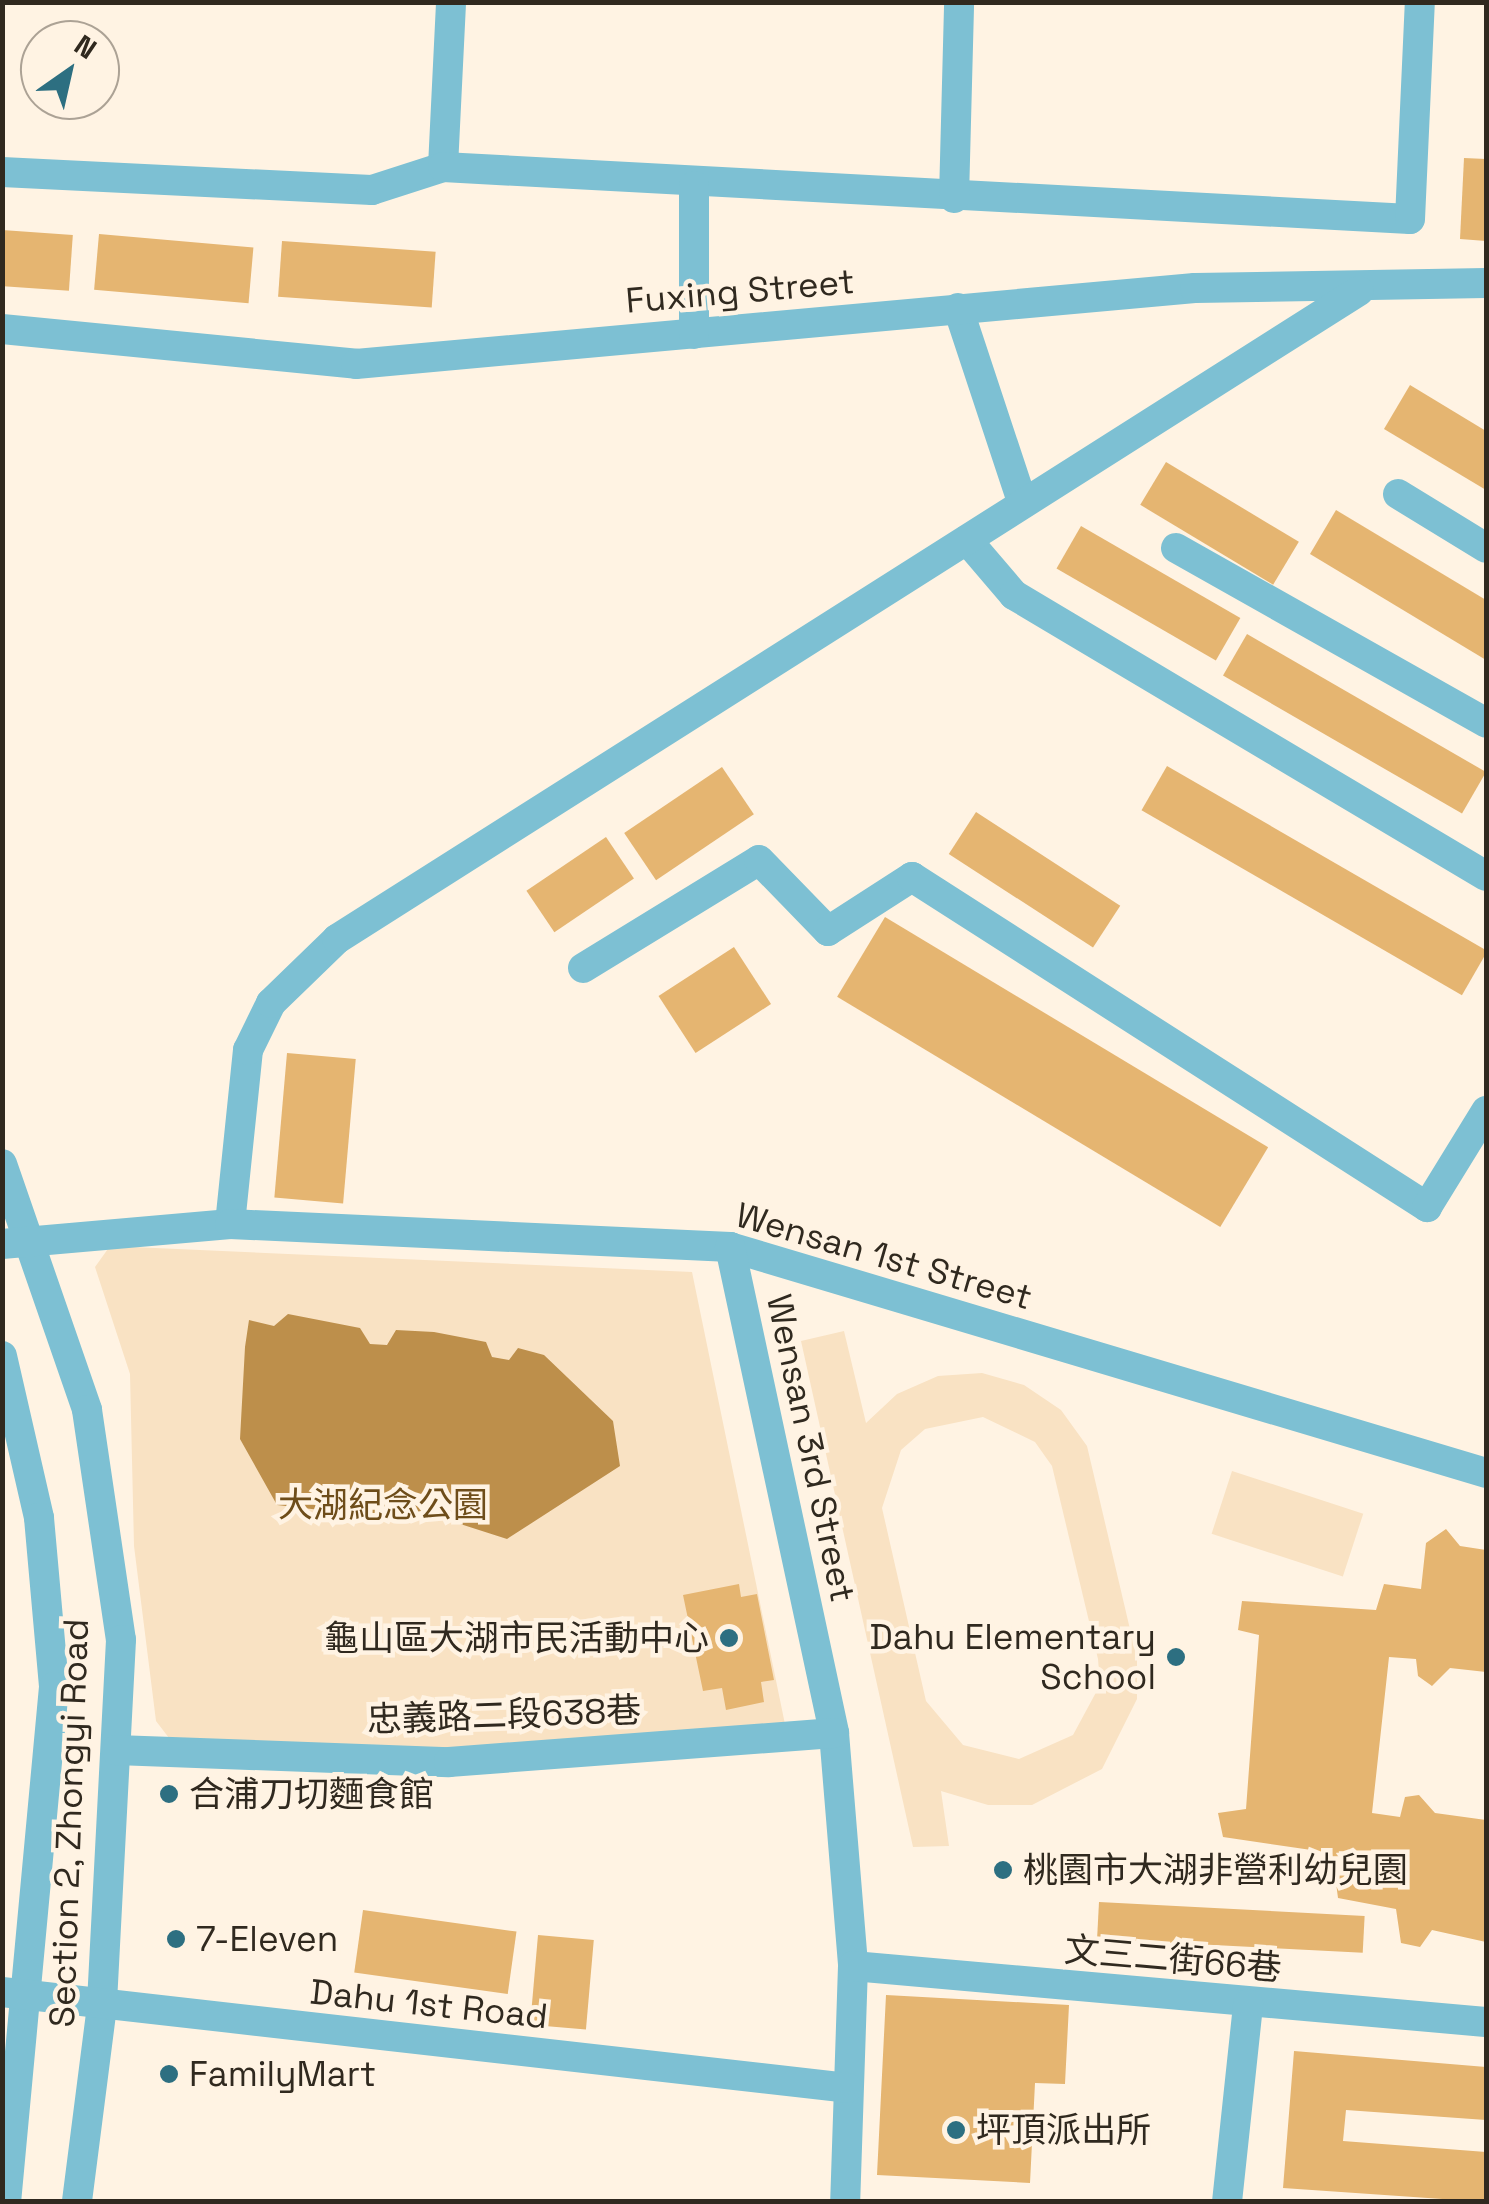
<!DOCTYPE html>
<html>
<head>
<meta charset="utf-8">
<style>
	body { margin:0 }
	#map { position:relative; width:1489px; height:2204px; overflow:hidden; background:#fff3e3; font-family:"Space Grotesk","Noto Sans TC",sans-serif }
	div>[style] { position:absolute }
	.green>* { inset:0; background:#f9e2c3; transform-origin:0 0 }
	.water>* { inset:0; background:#bd8f4b }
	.building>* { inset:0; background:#e5b571; transform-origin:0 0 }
	.minor>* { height:30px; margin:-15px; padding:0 15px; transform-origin:15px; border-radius:15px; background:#7dc0d3 }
	.dots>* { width:28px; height:28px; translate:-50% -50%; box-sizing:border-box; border:5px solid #fff3e3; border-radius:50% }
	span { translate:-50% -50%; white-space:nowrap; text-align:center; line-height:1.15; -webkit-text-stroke:9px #fff3e3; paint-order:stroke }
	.street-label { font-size:35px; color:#30291f }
	.park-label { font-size:35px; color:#6e4d1a }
	.poi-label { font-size:35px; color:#30291f }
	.right { translate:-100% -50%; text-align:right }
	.left { translate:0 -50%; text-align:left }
	.frame { position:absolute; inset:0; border:5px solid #30291f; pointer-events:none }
	.north { position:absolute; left:20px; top:20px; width:100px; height:100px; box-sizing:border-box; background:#fff3e3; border:2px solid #aca295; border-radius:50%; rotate:34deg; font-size:28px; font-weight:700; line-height:40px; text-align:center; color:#30291f }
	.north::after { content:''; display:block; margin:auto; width:35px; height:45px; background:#2d6f81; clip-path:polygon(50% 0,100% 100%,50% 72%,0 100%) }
</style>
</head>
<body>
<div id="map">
	<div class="green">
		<div style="clip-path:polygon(110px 1246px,692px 1272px,787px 1734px,332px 1757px,169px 1738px,156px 1721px,134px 1546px,130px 1374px,95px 1267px)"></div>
		<div style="clip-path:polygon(evenodd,844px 1331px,866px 1423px,897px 1394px,938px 1376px,982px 1373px,1024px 1385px,1061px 1410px,1087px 1446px,1137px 1659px,1137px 1699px,1102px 1769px,1032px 1805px,988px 1805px,941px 1791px,949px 1846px,913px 1847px,801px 1341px,844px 1331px,983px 1417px,1035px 1442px,1052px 1466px,1098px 1659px,1100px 1685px,1073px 1735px,1019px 1759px,963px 1745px,926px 1701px,882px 1508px,901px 1450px,925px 1429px,983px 1417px)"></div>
		<div style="left:1232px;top:1471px;width:138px;height:66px;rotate:18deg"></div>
	</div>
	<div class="water">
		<div style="clip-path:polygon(288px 1314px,360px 1328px,370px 1344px,387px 1345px,396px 1330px,434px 1332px,486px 1342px,492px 1357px,509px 1360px,518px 1348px,544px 1355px,613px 1421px,620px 1466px,507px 1539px,426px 1513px,407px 1520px,277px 1505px,240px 1439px,245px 1347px,249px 1320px,274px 1326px)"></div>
	</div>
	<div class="building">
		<div style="clip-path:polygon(1464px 158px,1486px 159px,1486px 241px,1460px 239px)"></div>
		<div style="left:2px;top:230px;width:71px;height:56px;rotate:4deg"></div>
		<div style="left:99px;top:234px;width:155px;height:56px;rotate:5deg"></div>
		<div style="left:282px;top:241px;width:154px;height:56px;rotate:4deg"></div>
		<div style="clip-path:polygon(1410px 385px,1486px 431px,1486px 490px,1384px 429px)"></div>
		<div style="left:1166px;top:462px;width:155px;height:50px;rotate:31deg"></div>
		<div style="clip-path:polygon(1336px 510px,1486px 600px,1486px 660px,1310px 554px)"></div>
		<div style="left:1081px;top:526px;width:184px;height:49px;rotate:30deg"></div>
		<div style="left:1247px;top:634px;width:276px;height:48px;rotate:30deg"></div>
		<div style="left:1167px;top:766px;width:370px;height:51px;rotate:30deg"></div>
		<div style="left:722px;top:767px;width:57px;height:118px;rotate:56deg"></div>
		<div style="left:976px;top:812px;width:172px;height:50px;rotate:33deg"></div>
		<div style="left:606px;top:837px;width:50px;height:96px;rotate:56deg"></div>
		<div style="left:885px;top:917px;width:447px;height:93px;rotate:31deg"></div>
		<div style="left:734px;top:947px;width:68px;height:90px;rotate:57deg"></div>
		<div style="left:287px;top:1053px;width:69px;height:145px;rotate:5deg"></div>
		<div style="clip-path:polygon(1446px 1529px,1460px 1546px,1486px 1550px,1486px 1672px,1450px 1668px,1432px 1686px,1418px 1676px,1416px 1659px,1389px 1657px,1372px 1813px,1400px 1817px,1405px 1797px,1419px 1795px,1435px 1813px,1486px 1820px,1486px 1942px,1432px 1930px,1420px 1947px,1401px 1943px,1396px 1909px,1338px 1898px,1332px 1853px,1223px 1837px,1218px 1813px,1246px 1809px,1259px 1635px,1238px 1630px,1242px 1601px,1376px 1610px,1384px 1584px,1421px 1589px,1426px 1543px)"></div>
		<div style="clip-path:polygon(739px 1584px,741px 1597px,757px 1594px,774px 1680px,761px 1682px,764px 1702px,726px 1710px,722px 1688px,703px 1691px,683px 1595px)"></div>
		<div style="left:1099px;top:1902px;width:266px;height:37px;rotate:3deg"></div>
		<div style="left:363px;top:1910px;width:155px;height:63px;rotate:8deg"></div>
		<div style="left:538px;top:1935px;width:56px;height:90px;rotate:5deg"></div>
		<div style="clip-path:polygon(886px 1995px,1069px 2005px,1065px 2084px,1035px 2083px,1030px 2183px,877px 2175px)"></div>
		<div style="clip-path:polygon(1294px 2051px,1486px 2067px,1486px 2120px,1346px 2110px,1343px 2141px,1486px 2152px,1486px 2202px,1283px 2188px)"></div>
	</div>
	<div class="minor">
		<div style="left:443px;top:167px;width:165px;rotate:-87.2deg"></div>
		<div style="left:2px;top:172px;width:370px;rotate:2.8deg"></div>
		<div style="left:372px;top:190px;width:75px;rotate:-17.9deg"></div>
		<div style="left:443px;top:167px;width:968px;rotate:3.08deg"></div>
		<div style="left:1410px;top:219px;width:217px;rotate:-87.4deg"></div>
		<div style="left:954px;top:198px;width:196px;rotate:-88.5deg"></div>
		<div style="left:958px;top:308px;width:206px;rotate:71.7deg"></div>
		<div style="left:2px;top:329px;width:356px;rotate:5.6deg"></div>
		<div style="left:356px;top:364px;width:842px;rotate:-5.18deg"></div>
		<div style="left:1195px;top:288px;width:291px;rotate:-1deg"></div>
		<div style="left:694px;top:334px;width:148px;rotate:-90deg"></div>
		<div style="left:1398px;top:494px;width:103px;rotate:31.5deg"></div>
		<div style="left:967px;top:540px;width:72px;rotate:49.5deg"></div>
		<div style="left:1014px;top:595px;width:549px;rotate:30.77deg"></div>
		<div style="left:1176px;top:548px;width:356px;rotate:29.4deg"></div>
		<div style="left:583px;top:968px;width:206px;rotate:-31.5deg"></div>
		<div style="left:759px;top:860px;width:99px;rotate:45.8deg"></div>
		<div style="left:828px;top:931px;width:100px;rotate:-32.7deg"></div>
		<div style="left:912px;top:877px;width:612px;rotate:32.65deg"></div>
		<div style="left:1427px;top:1207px;width:113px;rotate:-58.4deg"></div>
		<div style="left:2px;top:1164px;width:260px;rotate:70.9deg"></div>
		<div style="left:87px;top:1410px;width:232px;rotate:81.6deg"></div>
		<div style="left:121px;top:1640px;width:366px;rotate:93deg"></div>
		<div style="left:102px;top:2006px;width:198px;rotate:97.3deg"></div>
		<div style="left:230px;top:1224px;width:175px;rotate:-84.1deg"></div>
		<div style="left:248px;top:1050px;width:52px;rotate:-63.9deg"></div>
		<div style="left:271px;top:1003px;width:92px;rotate:-44.1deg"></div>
		<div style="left:337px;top:939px;width:1210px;rotate:-32.38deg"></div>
		<div style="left:2px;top:1244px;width:229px;rotate:-5deg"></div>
		<div style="left:230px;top:1224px;width:501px;rotate:2.63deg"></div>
		<div style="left:730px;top:1247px;width:789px;rotate:16.64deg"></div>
		<div style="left:730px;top:1247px;width:497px;rotate:77.9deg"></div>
		<div style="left:834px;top:1733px;width:234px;rotate:85.3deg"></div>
		<div style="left:853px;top:1966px;width:236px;rotate:91.9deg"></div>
		<div style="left:2px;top:1356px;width:166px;rotate:77.1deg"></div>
		<div style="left:39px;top:1518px;width:170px;rotate:84.9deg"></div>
		<div style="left:54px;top:1687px;width:517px;rotate:95.32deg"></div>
		<div style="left:116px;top:1750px;width:333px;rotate:2.1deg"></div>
		<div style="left:449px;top:1762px;width:386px;rotate:-4.3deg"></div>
		<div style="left:853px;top:1966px;width:635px;rotate:5.06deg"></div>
		<div style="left:2px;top:1992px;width:851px;rotate:6.47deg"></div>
		<div style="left:1227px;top:2202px;width:199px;rotate:-83.9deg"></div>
	</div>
	<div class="dots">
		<div style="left:729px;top:1638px;background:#2d6f81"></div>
		<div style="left:1176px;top:1657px;background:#2d6f81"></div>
		<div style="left:169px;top:1794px;background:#2d6f81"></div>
		<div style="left:1003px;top:1870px;background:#2d6f81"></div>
		<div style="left:176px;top:1939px;background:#2d6f81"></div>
		<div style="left:169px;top:2074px;background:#2d6f81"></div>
		<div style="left:956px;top:2130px;background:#2d6f81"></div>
	</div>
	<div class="street-label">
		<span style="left:740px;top:291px;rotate:-5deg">Fuxing Street</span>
		<span style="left:884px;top:1256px;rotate:16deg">Wensan 1st Street</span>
		<span style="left:811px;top:1448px;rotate:78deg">Wensan 3rd Street</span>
		<span style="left:504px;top:1715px;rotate:-2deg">忠義路二段638巷</span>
		<span style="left:69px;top:1823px;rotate:-88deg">Section 2, Zhongyi Road</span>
		<span style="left:1173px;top:1959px;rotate:5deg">文三二街66巷</span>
		<span style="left:429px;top:2004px;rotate:6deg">Dahu 1st Road</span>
	</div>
	<div class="park-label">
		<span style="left:383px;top:1505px">大湖紀念公園</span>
	</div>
	<div class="poi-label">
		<span class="right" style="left:1156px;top:1657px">Dahu Elementary<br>School</span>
		<span class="right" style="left:709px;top:1638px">龜山區大湖市民活動中心</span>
		<span class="left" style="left:189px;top:1794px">合浦刀切麵食館</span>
		<span class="left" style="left:1023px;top:1870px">桃園市大湖非營利幼兒園</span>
		<span class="left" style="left:196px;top:1939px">7-Eleven</span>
		<span class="left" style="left:189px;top:2074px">FamilyMart</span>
		<span class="left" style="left:976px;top:2130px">坪頂派出所</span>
	</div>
	<div class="frame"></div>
	<div class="north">N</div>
</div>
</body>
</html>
